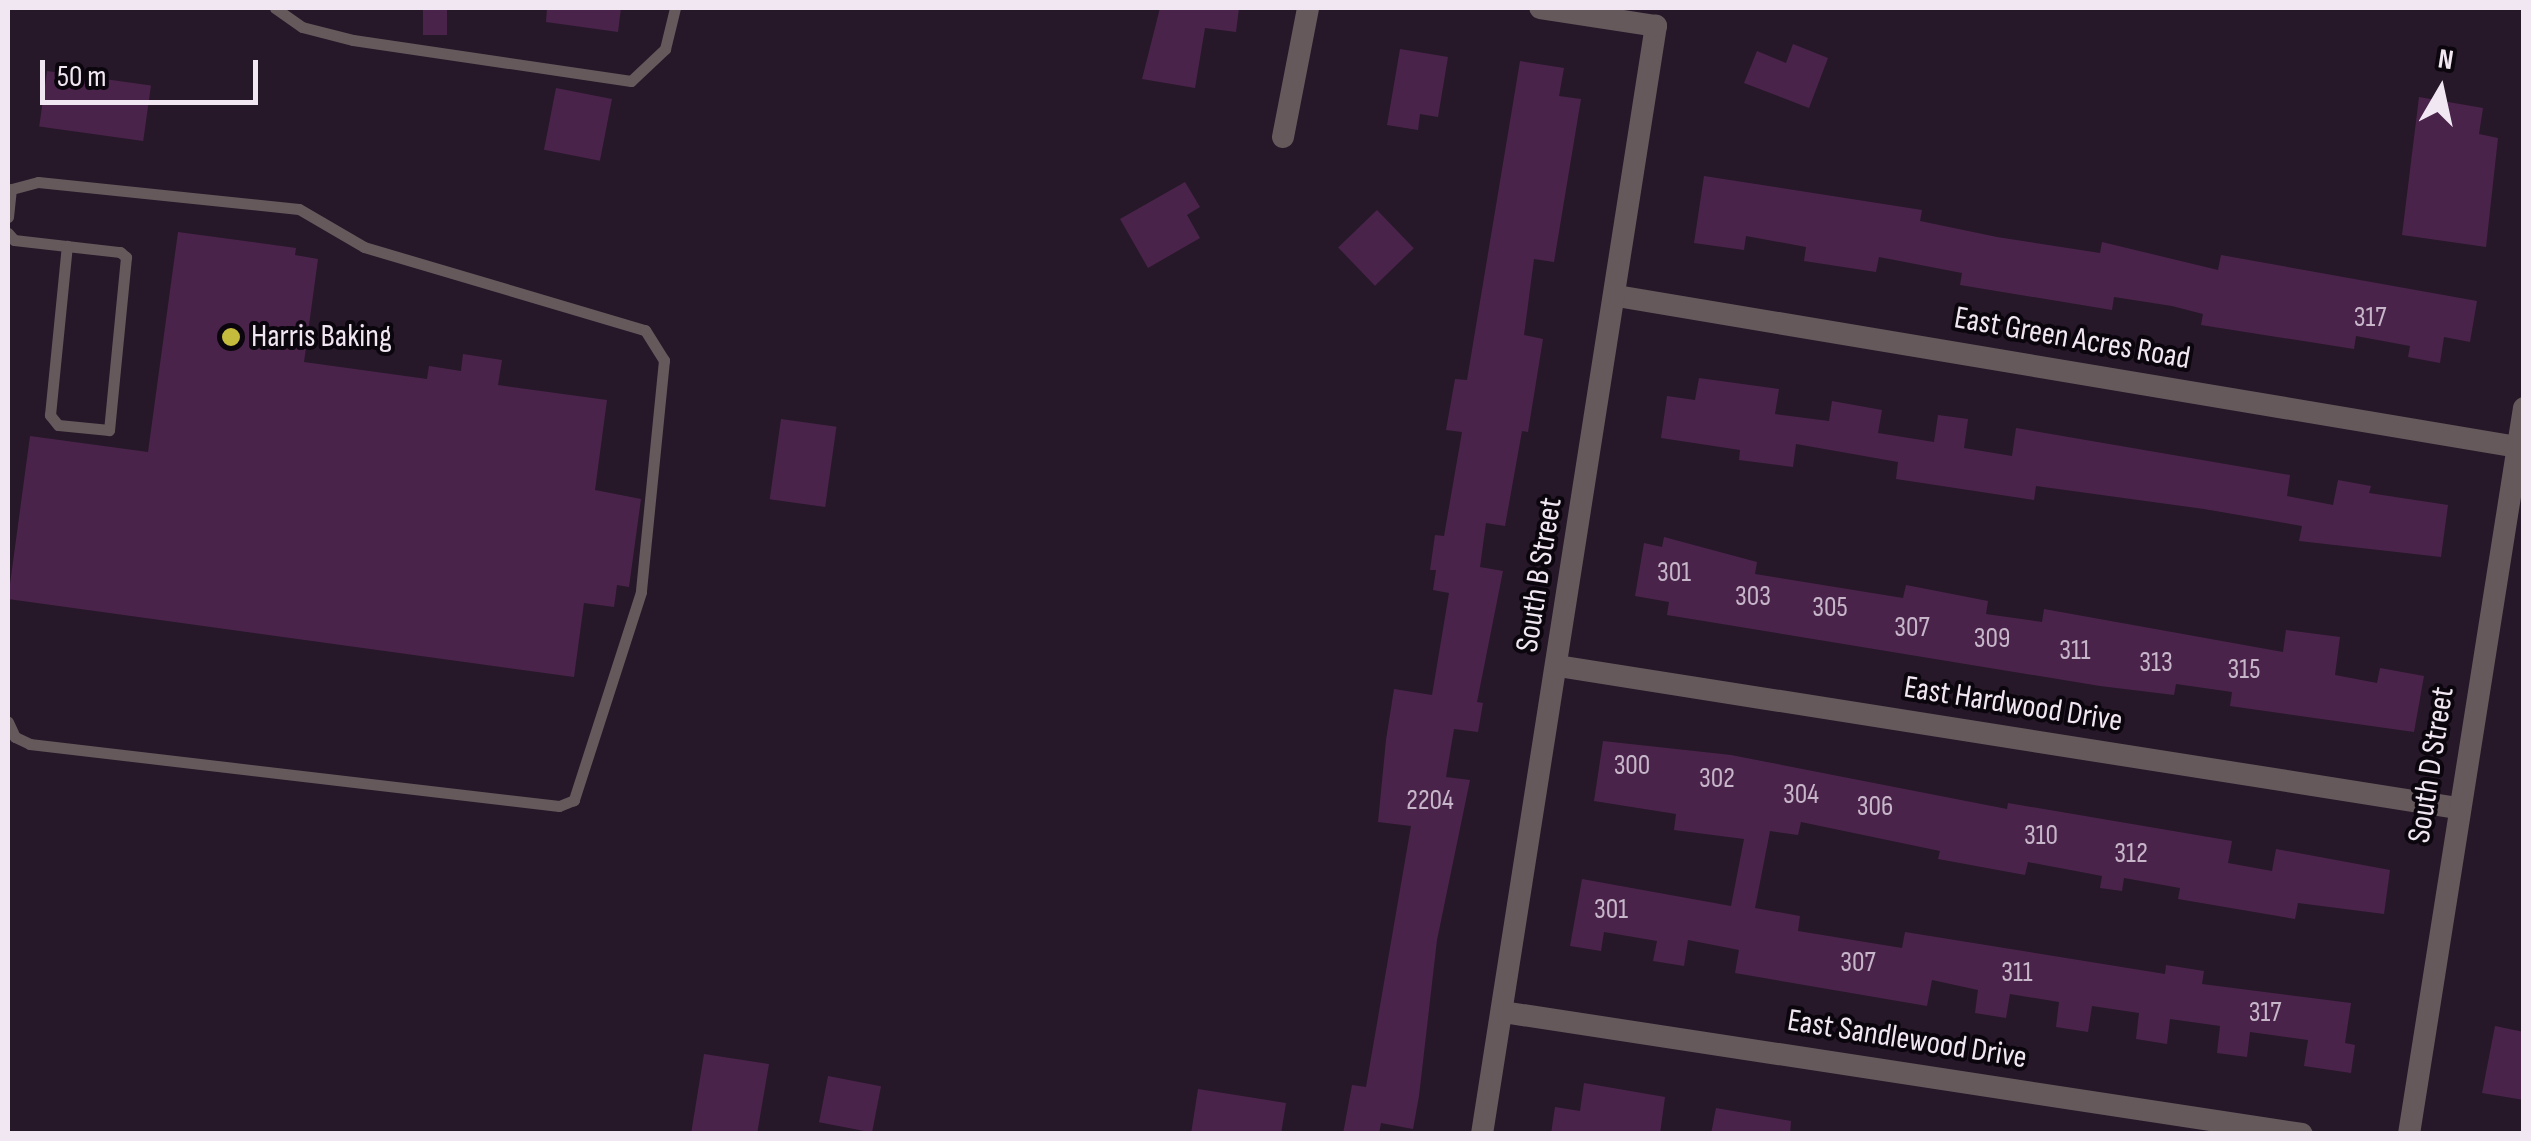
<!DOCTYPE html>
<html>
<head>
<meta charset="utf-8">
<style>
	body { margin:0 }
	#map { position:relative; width:2531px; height:1141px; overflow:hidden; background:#261829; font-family:"Sofia Sans Condensed",sans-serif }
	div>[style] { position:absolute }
	.building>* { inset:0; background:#4a234b; transform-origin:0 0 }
	.service>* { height:11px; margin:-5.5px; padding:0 5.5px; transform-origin:5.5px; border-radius:5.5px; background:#66595b }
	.minor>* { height:22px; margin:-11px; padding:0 11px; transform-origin:11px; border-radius:11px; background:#66595b }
	.dots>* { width:28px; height:28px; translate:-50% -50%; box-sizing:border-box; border:5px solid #0b060d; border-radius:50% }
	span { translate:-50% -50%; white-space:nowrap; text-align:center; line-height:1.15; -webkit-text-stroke:8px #0b060d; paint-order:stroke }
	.number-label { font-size:28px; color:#c7b6c9 }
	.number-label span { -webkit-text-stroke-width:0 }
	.poi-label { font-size:32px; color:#f1e7f3 }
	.left { translate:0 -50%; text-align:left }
	.street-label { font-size:32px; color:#f1e7f3 }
	.frame { position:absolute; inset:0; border:10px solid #f1e7f3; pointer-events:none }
	.north { position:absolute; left:2391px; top:40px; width:100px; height:100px; -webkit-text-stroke:8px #0b060d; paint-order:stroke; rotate:9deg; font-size:28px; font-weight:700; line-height:40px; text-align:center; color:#f1e7f3 }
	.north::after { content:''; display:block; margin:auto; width:35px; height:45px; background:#f1e7f3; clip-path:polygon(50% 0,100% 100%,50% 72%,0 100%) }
	.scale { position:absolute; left:40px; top:60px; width:218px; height:45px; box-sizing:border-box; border:5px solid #f1e7f3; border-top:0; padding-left:12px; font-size:30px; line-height:35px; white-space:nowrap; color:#f1e7f3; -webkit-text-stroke:8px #0b060d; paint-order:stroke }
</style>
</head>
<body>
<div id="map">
	<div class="building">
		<div style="left:423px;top:8px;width:24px;height:27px"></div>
		<div style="clip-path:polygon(547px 8px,621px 8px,618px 32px,546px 22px)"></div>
		<div style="clip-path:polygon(1160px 8px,1239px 8px,1236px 32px,1205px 28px,1195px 88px,1142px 79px)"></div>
		<div style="clip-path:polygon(1793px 44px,1828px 58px,1809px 108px,1744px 83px,1757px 51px,1786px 63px)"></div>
		<div style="clip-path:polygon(1400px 49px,1448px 57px,1438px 117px,1420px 114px,1418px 130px,1387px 125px)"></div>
		<div style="clip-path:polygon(1520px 61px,1564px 68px,1559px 96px,1581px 99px,1554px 262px,1534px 259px,1524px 335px,1543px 339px,1528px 432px,1522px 431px,1505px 526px,1486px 523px,1480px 567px,1503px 571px,1477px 702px,1483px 703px,1478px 732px,1454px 729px,1446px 777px,1470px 780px,1437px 940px,1419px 1096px,1413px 1129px,1381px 1123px,1379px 1134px,1343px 1134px,1352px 1085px,1366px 1087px,1411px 826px,1378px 822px,1386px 740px,1394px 689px,1432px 695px,1449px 593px,1433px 590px,1436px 570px,1430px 570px,1435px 535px,1444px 536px,1462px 432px,1446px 430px,1455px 379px,1467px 380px)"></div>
		<div style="left:47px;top:71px;width:105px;height:56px;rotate:8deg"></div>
		<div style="left:556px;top:88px;width:57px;height:63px;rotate:11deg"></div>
		<div style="clip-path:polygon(2419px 97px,2483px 108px,2479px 134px,2498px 138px,2486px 247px,2402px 235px)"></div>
		<div style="clip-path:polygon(1704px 176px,1922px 210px,1920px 221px,1997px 237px,2100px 253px,2102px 242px,2218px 270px,2221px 255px,2477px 301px,2470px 342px,2444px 337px,2440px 363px,2408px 357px,2410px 346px,2356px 336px,2354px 349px,2201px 325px,2203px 314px,2172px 306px,2114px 297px,2112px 310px,1960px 285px,1962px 273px,1879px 257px,1876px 272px,1804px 261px,1806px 247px,1746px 236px,1744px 250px,1694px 243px)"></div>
		<div style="clip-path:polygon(1185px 182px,1200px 207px,1187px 215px,1200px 238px,1148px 268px,1120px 219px)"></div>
		<div style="left:1377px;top:210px;width:53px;height:54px;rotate:46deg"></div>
		<div style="clip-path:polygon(178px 232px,296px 248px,295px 255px,318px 259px,304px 362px,427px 379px,429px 366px,461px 371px,463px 354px,502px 360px,498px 385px,607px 400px,595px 490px,641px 499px,629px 587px,617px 585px,614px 607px,584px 603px,574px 677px,8px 599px,30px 436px,148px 452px)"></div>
		<div style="clip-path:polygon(1699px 378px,1779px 389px,1775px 414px,1829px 421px,1832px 401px,1882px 410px,1878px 433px,1934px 442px,1938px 415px,1968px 419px,1964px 448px,2012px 456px,2016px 428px,2290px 475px,2287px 496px,2333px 505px,2338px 480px,2371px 486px,2369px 493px,2448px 505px,2441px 557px,2299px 541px,2302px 526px,2204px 509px,2036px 486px,2034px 500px,1896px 479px,1898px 462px,1796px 444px,1793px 467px,1739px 460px,1740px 450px,1661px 438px,1667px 396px,1695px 400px)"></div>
		<div style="left:781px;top:419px;width:56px;height:81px;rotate:8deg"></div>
		<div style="clip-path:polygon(1664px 537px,1757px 562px,1755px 574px,1903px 598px,1906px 585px,1988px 601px,1986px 614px,2042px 622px,2044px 609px,2283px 652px,2286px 630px,2340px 637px,2335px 675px,2377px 683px,2380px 668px,2424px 676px,2414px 732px,2230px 706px,2232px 692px,2176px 684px,2174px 695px,2100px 686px,1667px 615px,1669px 602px,1635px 596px,1644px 543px,1662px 547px)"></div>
		<div style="clip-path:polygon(1603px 741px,1731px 755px,2007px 809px,2008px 803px,2232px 841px,2228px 863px,2272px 871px,2276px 849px,2390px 870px,2384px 914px,2298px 903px,2295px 919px,2178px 899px,2180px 888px,2124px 878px,2122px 891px,2100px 888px,2102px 876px,2028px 862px,2025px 875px,1938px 859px,1940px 851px,1801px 822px,1798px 835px,1770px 831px,1755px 908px,1800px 916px,1798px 931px,1902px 948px,1905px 932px,2165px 974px,2166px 965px,2204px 971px,2202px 984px,2351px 1003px,2345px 1043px,2355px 1045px,2351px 1073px,2304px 1066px,2308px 1040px,2250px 1032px,2247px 1057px,2217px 1053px,2220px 1026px,2170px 1019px,2167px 1044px,2136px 1039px,2139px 1013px,2092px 1006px,2088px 1032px,2056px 1027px,2059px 1002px,2010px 994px,2006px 1018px,1975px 1013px,1978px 990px,1932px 980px,1927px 1006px,1735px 973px,1739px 950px,1688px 940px,1684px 966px,1653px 961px,1657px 941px,1604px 932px,1601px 951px,1570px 946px,1582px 879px,1731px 906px,1744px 839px,1674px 830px,1676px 814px,1594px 801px)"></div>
		<div style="clip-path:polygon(2495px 1026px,2524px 1032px,2524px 1100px,2482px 1093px)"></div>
		<div style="clip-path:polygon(704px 1054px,769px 1064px,757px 1134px,691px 1134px)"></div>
		<div style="left:828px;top:1076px;width:54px;height:47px;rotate:11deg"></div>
		<div style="clip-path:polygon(1584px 1083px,1665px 1097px,1660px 1134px,1551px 1134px,1555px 1107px,1580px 1111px)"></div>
		<div style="clip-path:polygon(1198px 1089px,1286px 1103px,1281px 1134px,1191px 1134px)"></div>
		<div style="clip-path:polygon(1716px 1108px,1791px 1121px,1790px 1134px,1711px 1134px)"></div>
	</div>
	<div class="service">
		<div style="left:275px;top:8px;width:33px;rotate:35deg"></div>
		<div style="left:302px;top:27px;width:53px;rotate:14.3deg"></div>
		<div style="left:353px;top:40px;width:281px;rotate:8.4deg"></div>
		<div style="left:631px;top:81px;width:47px;rotate:-43.3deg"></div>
		<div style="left:665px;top:49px;width:42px;rotate:-76.3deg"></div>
		<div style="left:8px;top:190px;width:31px;rotate:-15deg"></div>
		<div style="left:38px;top:182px;width:262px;rotate:5.9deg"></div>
		<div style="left:299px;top:209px;width:75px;rotate:30.3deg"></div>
		<div style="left:364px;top:247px;width:293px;rotate:16.5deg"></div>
		<div style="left:645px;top:330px;width:36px;rotate:58deg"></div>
		<div style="left:664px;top:360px;width:233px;rotate:95.7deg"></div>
		<div style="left:641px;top:592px;width:219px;rotate:107.9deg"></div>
		<div style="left:574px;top:800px;width:16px;rotate:158deg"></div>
		<div style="left:559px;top:806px;width:533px;rotate:-173.32deg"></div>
		<div style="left:30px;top:744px;width:17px;rotate:-155deg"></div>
		<div style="left:15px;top:737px;width:17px;rotate:-115deg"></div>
		<div style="left:8px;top:217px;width:28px;rotate:-84deg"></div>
		<div style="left:8px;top:233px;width:9px;rotate:49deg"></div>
		<div style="left:14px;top:240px;width:107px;rotate:6.5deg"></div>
		<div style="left:120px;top:252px;width:8px;rotate:40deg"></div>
		<div style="left:126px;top:257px;width:174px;rotate:95.6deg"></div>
		<div style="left:109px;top:430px;width:51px;rotate:-174.4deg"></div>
		<div style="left:58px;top:425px;width:13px;rotate:-129deg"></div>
		<div style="left:50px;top:415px;width:170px;rotate:-84.3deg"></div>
	</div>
	<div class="minor">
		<div style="left:1283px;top:137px;width:131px;rotate:-79deg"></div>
		<div style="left:1617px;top:296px;width:913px;rotate:9.52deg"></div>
		<div style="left:1558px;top:666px;width:911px;rotate:8.97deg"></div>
		<div style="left:1503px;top:1012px;width:808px;rotate:8.68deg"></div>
		<div style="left:1482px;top:1134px;width:1122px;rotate:-81.08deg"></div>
		<div style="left:1656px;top:26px;width:117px;rotate:-171.2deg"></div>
		<div style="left:2409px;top:1134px;width:735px;rotate:-81deg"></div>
	</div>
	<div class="dots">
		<div style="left:231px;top:337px;background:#c5bc3d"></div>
	</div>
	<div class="number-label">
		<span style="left:2370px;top:318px">317</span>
		<span style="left:1674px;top:573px">301</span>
		<span style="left:1753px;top:597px">303</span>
		<span style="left:1830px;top:608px">305</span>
		<span style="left:1912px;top:628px">307</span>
		<span style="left:1992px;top:639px">309</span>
		<span style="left:2075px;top:651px">311</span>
		<span style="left:2156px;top:663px">313</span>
		<span style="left:2244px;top:670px">315</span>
		<span style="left:1632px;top:766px">300</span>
		<span style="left:1717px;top:779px">302</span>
		<span style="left:1801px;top:795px">304</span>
		<span style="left:1430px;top:801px">2204</span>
		<span style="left:1875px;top:807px">306</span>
		<span style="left:2041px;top:836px">310</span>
		<span style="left:2131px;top:854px">312</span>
		<span style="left:1611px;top:910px">301</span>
		<span style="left:1858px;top:963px">307</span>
		<span style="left:2017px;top:973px">311</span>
		<span style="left:2265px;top:1013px">317</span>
	</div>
	<div class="poi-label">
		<span class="left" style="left:251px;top:337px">Harris Baking</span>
	</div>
	<div class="street-label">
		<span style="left:2072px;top:339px;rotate:10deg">East Green Acres Road</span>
		<span style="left:1540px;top:575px;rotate:-81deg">South B Street</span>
		<span style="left:2013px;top:705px;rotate:9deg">East Hardwood Drive</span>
		<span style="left:2432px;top:765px;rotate:-81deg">South D Street</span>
		<span style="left:1907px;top:1040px;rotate:9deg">East Sandlewood Drive</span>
	</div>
	<div class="frame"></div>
	<div class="north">N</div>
	<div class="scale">50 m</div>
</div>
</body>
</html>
